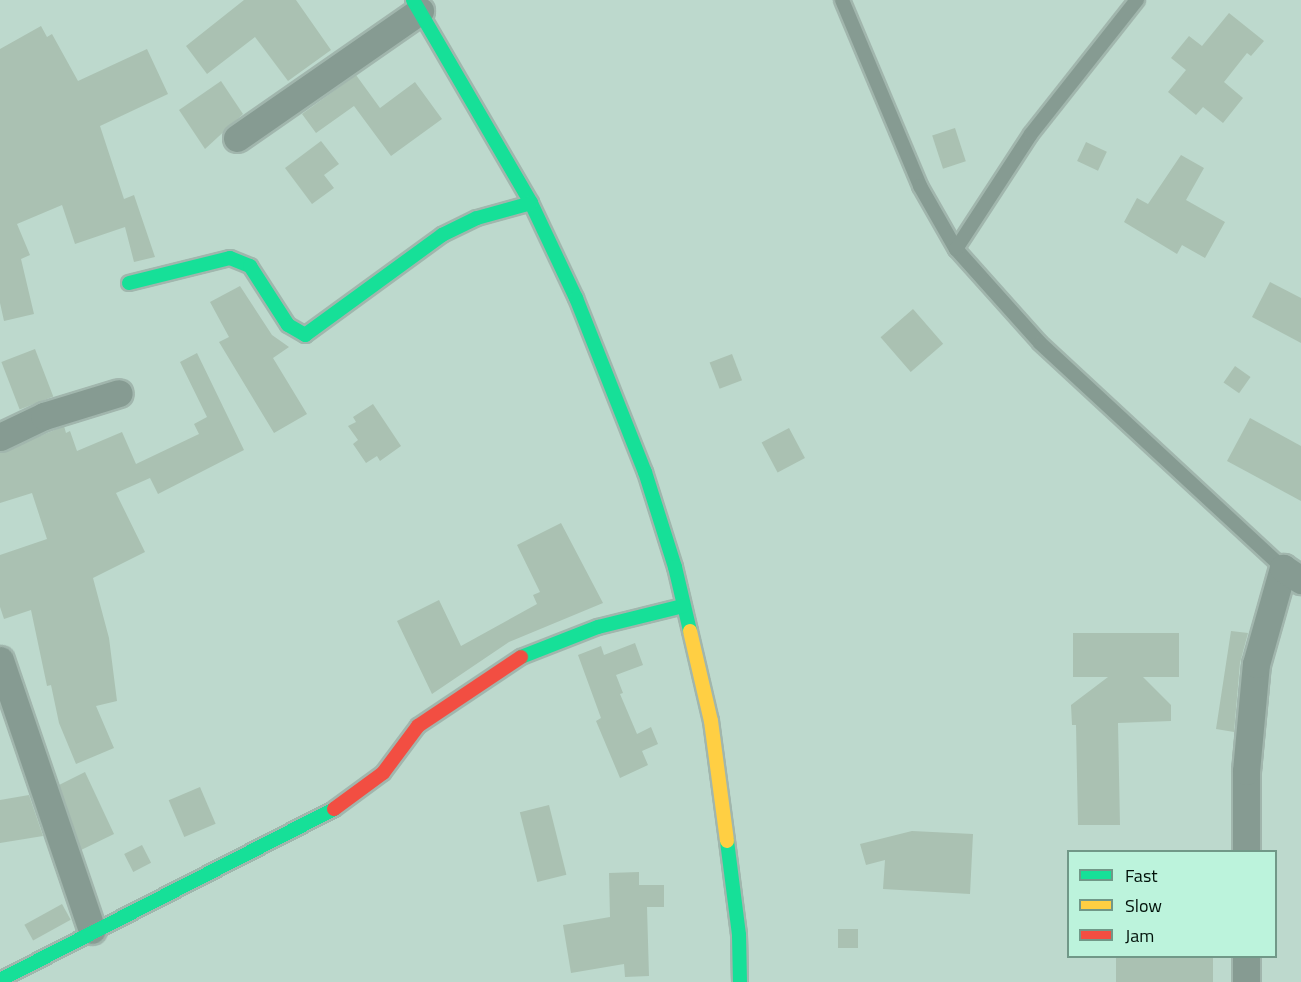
<!DOCTYPE html>
<html>
<head>
<meta charset="utf-8">
<style>
	body { margin:0 }
	#map { position:relative; width:1301px; height:982px; overflow:hidden; background:#bdd9cd; font-family:"Titillium Web",sans-serif }
	div>[style] { position:absolute }
	.building>* { inset:0; background:#aac1b2; transform-origin:0 0 }
	.roads { filter:drop-shadow(2px 0 #a1b6ad) drop-shadow(-2px 0 #a1b6ad) drop-shadow(0 2px #a1b6ad) drop-shadow(0 -2px #a1b6ad) }
	.lane>* { height:14px; margin:-7px; padding:0 7px; transform-origin:7px; border-radius:7px; background:#869b92 }
	.street>* { height:27px; margin:-13.5px; padding:0 13.5px; transform-origin:13.5px; border-radius:13.5px; background:#869b92 }
	.fast>* { height:14px; margin:-7px; padding:0 7px; transform-origin:7px; border-radius:7px; background:#16e098 }
	.slow>* { height:14px; margin:-7px; padding:0 7px; transform-origin:7px; border-radius:7px; background:#ffcf43 }
	.jam>* { height:14px; margin:-7px; padding:0 7px; transform-origin:7px; border-radius:7px; background:#f24e42 }
	span { translate:-50% -50%; white-space:nowrap; text-align:center; line-height:1.15; -webkit-text-stroke:4.5px #bcf3dc; paint-order:stroke }
	.legend { position:absolute; left:1067px; top:850px; width:210px; height:108px; box-sizing:border-box; background:#bcf3dc; border:2px solid #719888; margin:0; padding:8px 10px; list-style:none; font-size:18px; color:#001009 }
	.legend li { display:flex; align-items:center; gap:12px; height:30px }
	.legend b { width:30px; border:2px solid #719888 }
</style>
</head>
<body>
<div id="map">
	<div class="building">
		<div style="clip-path:polygon(244px 0,296px 0,331px 50px,288px 81px,255px 37px,207px 74px,186px 46px)"></div>
		<div style="clip-path:polygon(1229px 13px,1264px 41px,1251px 56px,1247px 53px,1224px 82px,1243px 98px,1223px 123px,1203px 107px,1196px 115px,1168px 92px,1186px 70px,1171px 58px,1189px 36px,1202px 46px)"></div>
		<div style="clip-path:polygon(41px 26px,47px 37px,52px 34px,78px 81px,147px 49px,168px 94px,100px 126px,124px 199px,134px 195px,155px 257px,134px 262px,125px 227px,75px 244px,62px 205px,17px 224px,30px 255px,21px 259px,34px 314px,4px 321px,0 303px,0 49px)"></div>
		<div style="clip-path:polygon(356px 75px,380px 108px,415px 82px,442px 119px,391px 156px,354px 106px,316px 133px,302px 114px)"></div>
		<div style="clip-path:polygon(221px 81px,243px 114px,205px 149px,179px 110px)"></div>
		<div style="left:955px;top:128px;width:35px;height:24px;rotate:72deg"></div>
		<div style="clip-path:polygon(321px 141px,339px 164px,324px 175px,334px 188px,312px 204px,285px 168px)"></div>
		<div style="left:1086px;top:142px;width:23px;height:21px;rotate:25deg"></div>
		<div style="clip-path:polygon(1181px 155px,1204px 168px,1186px 200px,1225px 222px,1205px 258px,1182px 245px,1177px 254px,1124px 222px,1137px 198px,1148px 204px)"></div>
		<div style="clip-path:polygon(1270px 282px,1301px 298px,1301px 343px,1252px 317px)"></div>
		<div style="clip-path:polygon(240px 286px,272px 335px,289px 347px,273px 358px,307px 414px,274px 433px,219px 342px,229px 337px,210px 302px)"></div>
		<div style="left:913px;top:309px;width:46px;height:43px;rotate:49deg"></div>
		<div style="left:35px;top:349px;width:51px;height:36px;rotate:69deg"></div>
		<div style="clip-path:polygon(197px 353px,244px 450px,158px 494px,150px 478px,116px 493px,145px 552px,93px 578px,109px 638px,117px 701px,96px 706px,114px 748px,76px 764px,59px 723px,51px 685px,47px 686px,31px 610px,4px 619px,0 607px,0 555px,47px 539px,32px 493px,0 503px,0 453px,64px 426px,66px 433px,70px 431px,77px 451px,122px 432px,136px 464px,199px 434px,194px 424px,207px 417px,180px 362px)"></div>
		<div style="left:732px;top:354px;width:28px;height:24px;rotate:69deg"></div>
		<div style="left:1235px;top:366px;width:19px;height:20px;rotate:35deg"></div>
		<div style="clip-path:polygon(373px 404px,401px 446px,380px 461px,377px 456px,366px 463px,353px 444px,358px 440px,348px 426px,356px 422px,353px 417px)"></div>
		<div style="clip-path:polygon(1250px 418px,1301px 446px,1301px 501px,1227px 461px)"></div>
		<div style="left:789px;top:428px;width:34px;height:31px;rotate:62deg"></div>
		<div style="clip-path:polygon(561px 523px,603px 603px,509px 642px,432px 694px,397px 621px,439px 600px,461px 646px,537px 604px,533px 595px,540px 592px,517px 545px)"></div>
		<div style="clip-path:polygon(1231px 631px,1248px 633px,1240px 663px,1234px 732px,1216px 729px)"></div>
		<div style="clip-path:polygon(1073px 633px,1179px 633px,1179px 677px,1143px 677px,1171px 705px,1171px 721px,1118px 723px,1120px 825px,1078px 825px,1076px 725px,1072px 725px,1071px 705px,1108px 677px,1073px 677px)"></div>
		<div style="clip-path:polygon(635px 643px,643px 665px,616px 675px,623px 693px,620px 694px,637px 734px,651px 727px,658px 744px,642px 751px,648px 765px,620px 778px,596px 721px,601px 718px,578px 655px,601px 646px,604px 655px)"></div>
		<div style="clip-path:polygon(85px 772px,114px 834px,81px 850px,59px 785px)"></div>
		<div style="left:200px;top:787px;width:40px;height:34px;rotate:67deg"></div>
		<div style="clip-path:polygon(29px 795px,43px 836px,0 843px,0 800px)"></div>
		<div style="left:549px;top:805px;width:72px;height:30px;rotate:76deg"></div>
		<div style="clip-path:polygon(912px 831px,973px 834px,970px 894px,883px 889px,885px 860px,866px 865px,860px 844px)"></div>
		<div style="left:142px;top:845px;width:20px;height:20px;rotate:63deg"></div>
		<div style="clip-path:polygon(639px 872px,639px 885px,664px 885px,664px 907px,647px 907px,649px 976px,625px 977px,624px 964px,571px 973px,563px 925px,610px 917px,609px 873px)"></div>
		<div style="left:62px;top:904px;width:18px;height:43px;rotate:61deg"></div>
		<div style="left:838px;top:929px;width:20px;height:19px"></div>
		<div style="left:1116px;top:957px;width:97px;height:25px"></div>
	</div>
	<div class="roads">
		<div class="lane">
			<div style="left:842px;top:0;width:202px;rotate:67.2deg"></div>
			<div style="left:920px;top:186px;width:73px;rotate:60.3deg"></div>
			<div style="left:956px;top:249px;width:126px;rotate:48.2deg"></div>
			<div style="left:1040px;top:343px;width:331px;rotate:42.8deg"></div>
			<div style="left:956px;top:249px;width:137px;rotate:-56.9deg"></div>
			<div style="left:1031px;top:134px;width:171px;rotate:-51.7deg"></div>
		</div>
		<div class="street">
			<div style="left:237px;top:138px;width:223px;rotate:-34.8deg"></div>
			<div style="left:0;top:437px;width:49px;rotate:-25.5deg"></div>
			<div style="left:44px;top:416px;width:78px;rotate:-17deg"></div>
			<div style="left:0;top:660px;width:285px;rotate:71.2deg"></div>
			<div style="left:1246px;top:852px;width:81px;rotate:-90deg"></div>
			<div style="left:1246px;top:771px;width:107px;rotate:-84.7deg"></div>
			<div style="left:1256px;top:664px;width:100px;rotate:-74.3deg"></div>
			<div style="left:1283px;top:568px;width:22px;rotate:34deg"></div>
			<div style="left:1246px;top:982px;width:26px;rotate:-90deg"></div>
		</div>
		<div class="fast">
			<div style="left:413px;top:0;width:235px;rotate:59.8deg"></div>
			<div style="left:531px;top:203px;width:105px;rotate:64.7deg"></div>
			<div style="left:576px;top:298px;width:187px;rotate:68.4deg"></div>
			<div style="left:645px;top:472px;width:100px;rotate:72.5deg"></div>
			<div style="left:675px;top:567px;width:66px;rotate:76.8deg"></div>
			<div style="left:129px;top:283px;width:104px;rotate:-13.9deg"></div>
			<div style="left:230px;top:258px;width:22px;rotate:22deg"></div>
			<div style="left:250px;top:266px;width:70px;rotate:57.2deg"></div>
			<div style="left:288px;top:325px;width:20px;rotate:30deg"></div>
			<div style="left:305px;top:335px;width:170px;rotate:-36.1deg"></div>
			<div style="left:442px;top:235px;width:39px;rotate:-26deg"></div>
			<div style="left:477px;top:218px;width:56px;rotate:-15.5deg"></div>
			<div style="left:521px;top:657px;width:83px;rotate:-21.3deg"></div>
			<div style="left:598px;top:627px;width:88px;rotate:-13.9deg"></div>
			<div style="left:727px;top:841px;width:95px;rotate:82.7deg"></div>
			<div style="left:739px;top:935px;width:47px;rotate:88.8deg"></div>
			<div style="left:0;top:980px;width:375px;rotate:-27.1deg"></div>
		</div>
		<div class="slow">
			<div style="left:690px;top:631px;width:92px;rotate:76.9deg"></div>
			<div style="left:711px;top:721px;width:121px;rotate:82.4deg"></div>
		</div>
		<div class="jam">
			<div style="left:334px;top:809px;width:61px;rotate:-36.3deg"></div>
			<div style="left:383px;top:773px;width:59px;rotate:-53.3deg"></div>
			<div style="left:418px;top:726px;width:124px;rotate:-33.8deg"></div>
		</div>
	</div>
	<ul class="legend">
	<li><b style="height:8px;background:#16e098"></b>Fast</li>
	<li><b style="height:8px;background:#ffcf43"></b>Slow</li>
	<li><b style="height:8px;background:#f24e42"></b>Jam</li>
	</ul>
</div>
</body>
</html>
